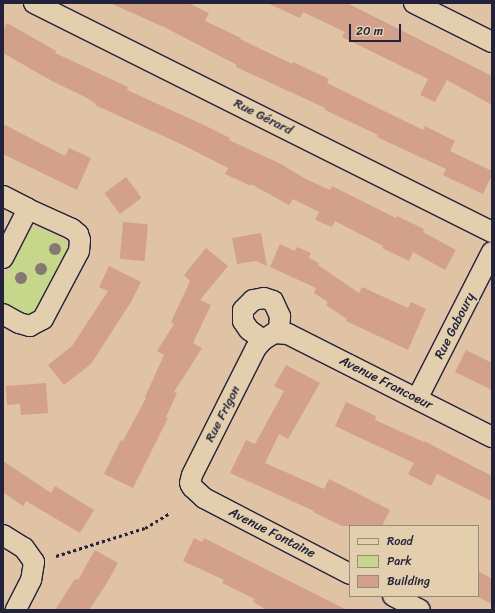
<!DOCTYPE html>
<html>
<head>
<meta charset="utf-8">
<style>
	body { margin:0 }
	#map { position:relative; width:495px; height:613px; overflow:hidden; background:#e0c2a4; font-family:Sriracha,sans-serif }
	div>[style] { position:absolute }
	.green>* { inset:0; background:#c6d68a }
	.building>* { inset:0; background:#d3a08c; transform-origin:0 0 }
	.path>* { height:2.5px; margin-top:-1.25px; transform-origin:0; background:repeating-linear-gradient(90deg,#22223b 0 3px,transparent 0 6px) }
	.roads { filter:drop-shadow(1px 0 #22223b) drop-shadow(-1px 0 #22223b) drop-shadow(0 1px #22223b) drop-shadow(0 -1px #22223b) }
	.minor>* { height:20px; margin:-10px; padding:0 10px; transform-origin:10px; border-radius:10px; background:#e3cead }
	.trees>* { width:12px; height:12px; margin:-6px; border-radius:50%; background:#857971 }
	span { translate:-50% -50%; white-space:nowrap; text-align:center; line-height:1.15; -webkit-text-stroke:4px #e3cead; paint-order:stroke }
	.street-label { font-size:13px; color:#22223b }
	.frame { position:absolute; inset:0; border:4px solid #22223b; pointer-events:none }
	.legend { position:absolute; left:349px; top:525px; width:130px; height:72px; box-sizing:border-box; background:#e3cead; border:1px solid #96897f; margin:0; padding:5px 7px; list-style:none; font-size:12px; color:#22223b }
	.legend li { display:flex; align-items:center; gap:8px; height:20px }
	.legend b { width:20px; border:1px solid #96897f }
	.scale { position:absolute; left:349px; top:24px; width:52px; height:18px; box-sizing:border-box; border:2px solid #22223b; border-top:0; padding-left:5px; font-size:12px; line-height:14px; white-space:nowrap; color:#22223b; -webkit-text-stroke:3px #e3cead; paint-order:stroke }
</style>
</head>
<body>
<div id="map">
	<div class="green">
		<div style="clip-path:polygon(39px 227px,64px 240px,68px 248px,68px 252px,37px 311px,33px 314px,25px 315px,3px 303px,3px 281px,27px 234px,33px 229px)"></div>
	</div>
	<div class="building">
		<div style="clip-path:polygon(110px 3px,188px 3px,209px 13px,205px 21px,241px 38px,240px 39px,292px 64px,293px 62px,329px 79px,327px 83px,423px 130px,425px 126px,455px 141px,450px 151px,492px 171px,492px 175px,483px 194px,443px 175px,446px 169px,377px 137px,378px 135px,325px 110px,325px 108px,236px 67px,237px 65px,166px 28px)"></div>
		<div style="clip-path:polygon(267px 3px,347px 3px,492px 76px,492px 105px,447px 80px,435px 102px,420px 95px,428px 79px,342px 37px,345px 32px,303px 12px,300px 18px)"></div>
		<div style="clip-path:polygon(7px 23px,56px 51px,55px 53px,128px 87px,127px 90px,206px 126px,230px 138px,229px 140px,281px 164px,304px 178px,330px 190px,332px 186px,396px 218px,397px 216px,424px 229px,423px 232px,456px 250px,445px 270px,413px 252px,409px 261px,382px 248px,383px 246px,335px 221px,332px 227px,315px 220px,319px 212px,293px 199px,289px 205px,251px 184px,251px 186px,225px 174px,228px 168px,183px 145px,95px 105px,96px 104px,87px 98px,52px 81px,3px 53px,3px 31px)"></div>
		<div style="clip-path:polygon(3px 124px,65px 156px,69px 148px,91px 158px,77px 190px,3px 154px)"></div>
		<div style="left:126px;top:177px;width:26px;height:27px;rotate:53deg"></div>
		<div style="left:123px;top:222px;width:25px;height:37px;rotate:5deg"></div>
		<div style="clip-path:polygon(261px 233px,267px 266px,256px 261px,237px 264px,232px 238px)"></div>
		<div style="clip-path:polygon(280px 244px,295px 251px,297px 247px,311px 253px,309px 258px,319px 263px,318px 265px,359px 293px,362px 287px,408px 308px,411px 302px,426px 309px,408px 350px,346px 321px,347px 319px,326px 305px,328px 302px,314px 293px,316px 288px,270px 267px)"></div>
		<div style="clip-path:polygon(206px 248px,228px 266px,200px 300px,211px 305px,193px 343px,202px 348px,174px 392px,177px 393px,166px 417px,168px 418px,133px 488px,104px 474px,121px 440px,123px 441px,146px 398px,145px 397px,164px 355px,157px 351px,174px 324px,171px 322px,190px 281px,184px 275px)"></div>
		<div style="clip-path:polygon(109px 266px,141px 282px,131px 302px,91px 364px,64px 385px,48px 365px,72px 346px,108px 291px,99px 287px)"></div>
		<div style="clip-path:polygon(466px 350px,492px 363px,492px 390px,455px 372px)"></div>
		<div style="clip-path:polygon(286px 365px,320px 383px,288px 439px,279px 434px,265px 463px,324px 489px,329px 479px,390px 510px,382px 526px,342px 526px,313px 512px,314px 511px,230px 473px,246px 440px,255px 444px,284px 391px,274px 386px)"></div>
		<div style="clip-path:polygon(46px 383px,48px 413px,21px 415px,20px 404px,7px 405px,6px 386px)"></div>
		<div style="clip-path:polygon(346px 402px,376px 416px,375px 420px,424px 442px,424px 441px,492px 476px,492px 501px,437px 474px,431px 486px,408px 474px,414px 463px,335px 426px)"></div>
		<div style="clip-path:polygon(3px 461px,51px 493px,55px 486px,94px 510px,80px 533px,26px 501px,23px 506px,3px 492px)"></div>
		<div style="clip-path:polygon(194px 538px,202px 542px,204px 538px,347px 610px,267px 610px,253px 602px,255px 599px,222px 583px,224px 580px,183px 561px)"></div>
		<div style="clip-path:polygon(95px 550px,118px 563px,105px 586px,89px 610px,55px 610px,75px 579px,78px 580px)"></div>
		<div style="clip-path:polygon(478px 571px,492px 579px,492px 604px,478px 597px)"></div>
	</div>
	<div class="path">
		<div style="left:56px;top:556px;width:93px;rotate:-17.5deg"></div>
		<div style="left:145px;top:528px;width:29px;rotate:-31deg"></div>
	</div>
	<div class="roads">
		<div class="minor">
			<div style="left:34px;top:3px;width:512px;rotate:26.57deg"></div>
			<div style="left:414px;top:3px;width:87px;rotate:26.6deg"></div>
			<div style="left:3px;top:196px;width:28px;rotate:27deg"></div>
			<div style="left:3px;top:258px;width:55px;rotate:-63deg"></div>
			<div style="left:28px;top:209px;width:48px;rotate:24.4deg"></div>
			<div style="left:72px;top:229px;width:8px;rotate:40deg"></div>
			<div style="left:78px;top:234px;width:6px;rotate:72deg"></div>
			<div style="left:80px;top:240px;width:11px;rotate:95deg"></div>
			<div style="left:79px;top:251px;width:77px;rotate:117.9deg"></div>
			<div style="left:43px;top:319px;width:15px;rotate:152deg"></div>
			<div style="left:30px;top:326px;width:11px;rotate:-165deg"></div>
			<div style="left:19px;top:323px;width:18px;rotate:-151deg"></div>
			<div style="left:263px;top:340px;width:17px;rotate:-144deg"></div>
			<div style="left:249px;top:330px;width:11px;rotate:-124deg"></div>
			<div style="left:243px;top:321px;width:11px;rotate:-90deg"></div>
			<div style="left:243px;top:310px;width:14px;rotate:-45deg"></div>
			<div style="left:253px;top:300px;width:11px;rotate:-10deg"></div>
			<div style="left:264px;top:298px;width:9px;rotate:18deg"></div>
			<div style="left:273px;top:301px;width:17px;rotate:65deg"></div>
			<div style="left:280px;top:316px;width:16px;rotate:94deg"></div>
			<div style="left:417px;top:399px;width:165px;rotate:-63deg"></div>
			<div style="left:3px;top:535px;width:25px;rotate:32deg"></div>
			<div style="left:24px;top:548px;width:17px;rotate:54deg"></div>
			<div style="left:34px;top:562px;width:18px;rotate:99deg"></div>
			<div style="left:31px;top:580px;width:34px;rotate:117deg"></div>
			<div style="left:350px;top:574px;width:165px;rotate:-152.5deg"></div>
			<div style="left:204px;top:498px;width:16px;rotate:-137deg"></div>
			<div style="left:192px;top:487px;width:4px;rotate:-117deg"></div>
			<div style="left:190px;top:483px;width:8px;rotate:-76deg"></div>
			<div style="left:192px;top:475px;width:142px;rotate:-63.3deg"></div>
			<div style="left:256px;top:348px;width:11px;rotate:-49deg"></div>
			<div style="left:263px;top:340px;width:13px;rotate:-32deg"></div>
			<div style="left:274px;top:333px;width:14px;rotate:4deg"></div>
			<div style="left:288px;top:334px;width:229px;rotate:26.8deg"></div>
			<div style="left:393px;top:596px;width:30px;rotate:27deg"></div>
		</div>
	</div>
	<div class="trees">
		<div style="left:55px;top:249px"></div>
		<div style="left:41px;top:269px"></div>
		<div style="left:21px;top:278px"></div>
	</div>
	<div class="street-label">
		<span style="left:263px;top:117px;rotate:27deg">Rue Gérard</span>
		<span style="left:455px;top:326px;rotate:-63deg">Rue Gaboury</span>
		<span style="left:386px;top:383px;rotate:27deg">Avenue Francoeur</span>
		<span style="left:223px;top:414px;rotate:-63deg">Rue Frigon</span>
		<span style="left:272px;top:533px;rotate:27deg">Avenue Fontaine</span>
	</div>
	<div class="frame"></div>
	<ul class="legend">
	<li><b style="height:5px;background:#e3cead"></b>Road</li>
	<li><b style="height:11px;background:#c6d68a"></b>Park</li>
	<li><b style="height:11px;background:#d3a08c"></b>Building</li>
	</ul>
	<div class="scale">20 m</div>
</div>
</body>
</html>
